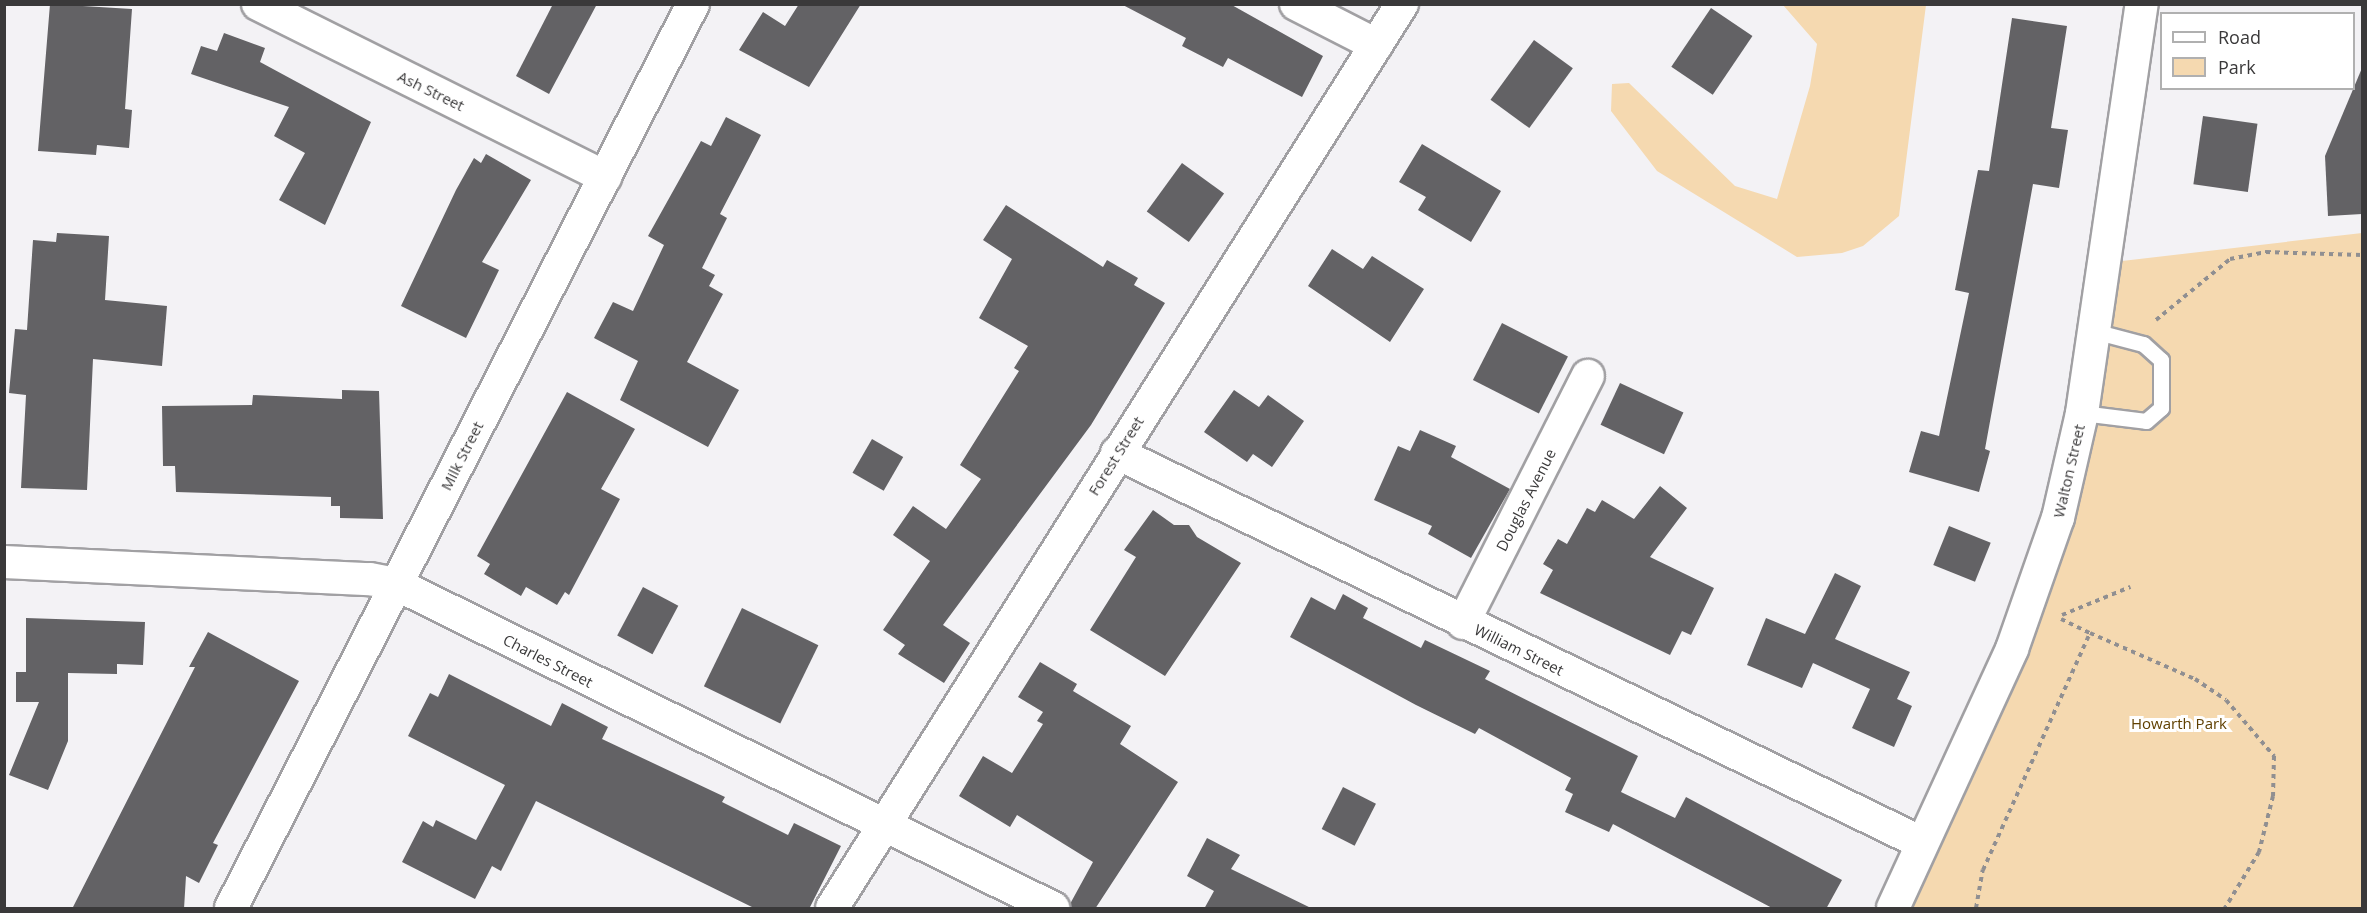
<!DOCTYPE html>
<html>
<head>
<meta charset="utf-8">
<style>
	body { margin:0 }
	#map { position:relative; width:2367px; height:913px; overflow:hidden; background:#f3f2f5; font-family:"Open Sans",sans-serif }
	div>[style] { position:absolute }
	.green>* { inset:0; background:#f5d9b0 }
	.building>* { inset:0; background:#636265; transform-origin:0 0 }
	.path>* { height:4px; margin-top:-2px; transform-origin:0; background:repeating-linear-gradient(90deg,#908f91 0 4.5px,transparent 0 9px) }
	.roads { filter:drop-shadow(2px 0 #a1a0a3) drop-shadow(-2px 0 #a1a0a3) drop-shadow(0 2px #a1a0a3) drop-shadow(0 -2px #a1a0a3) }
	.lane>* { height:15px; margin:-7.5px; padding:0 7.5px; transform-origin:7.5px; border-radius:7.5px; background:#fff }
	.street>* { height:32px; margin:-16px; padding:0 16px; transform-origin:16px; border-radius:16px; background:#fff }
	span { translate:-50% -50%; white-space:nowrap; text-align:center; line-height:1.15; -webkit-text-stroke:6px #fff; paint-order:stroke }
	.street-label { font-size:15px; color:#3a393a }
	.park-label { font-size:15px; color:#604000 }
	.frame { position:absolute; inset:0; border:6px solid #3a393a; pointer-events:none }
	.legend { position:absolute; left:2160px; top:12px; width:195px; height:78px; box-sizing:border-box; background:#fff; border:2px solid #b0b0b0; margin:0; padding:8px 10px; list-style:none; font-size:18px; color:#3a393a }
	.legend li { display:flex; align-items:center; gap:12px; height:30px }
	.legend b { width:30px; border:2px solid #b0b0b0 }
</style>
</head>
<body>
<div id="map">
	<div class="green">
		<div style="clip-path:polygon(1783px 5px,1926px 5px,1899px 216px,1863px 246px,1842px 253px,1797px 257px,1657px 171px,1611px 111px,1612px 84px,1629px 83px,1735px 186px,1777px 199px,1810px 86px,1817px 44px)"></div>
		<div style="clip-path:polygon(2362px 233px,2362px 908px,1893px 908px,2012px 649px,2105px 263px)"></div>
	</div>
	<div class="building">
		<div style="clip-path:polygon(50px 4px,132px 9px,125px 109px,132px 110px,129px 148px,97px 145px,96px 155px,38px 151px)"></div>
		<div style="clip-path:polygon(553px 4px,597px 4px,549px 94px,516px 76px)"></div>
		<div style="clip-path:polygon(799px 4px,861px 4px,809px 87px,739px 50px,763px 12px,785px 26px)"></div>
		<div style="clip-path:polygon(1121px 4px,1230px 4px,1323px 56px,1302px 97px,1228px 58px,1223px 67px,1182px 46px,1186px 38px)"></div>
		<div style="left:1711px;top:8px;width:50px;height:71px;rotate:34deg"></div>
		<div style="clip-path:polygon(2012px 18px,2067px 26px,2051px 128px,2068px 130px,2059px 188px,2033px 184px,1985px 449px,1990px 451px,1979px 492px,1909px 472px,1921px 431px,1939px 436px,1969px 293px,1955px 290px,1978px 170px,1989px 171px)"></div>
		<div style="clip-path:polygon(224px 33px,265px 48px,260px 62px,371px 122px,325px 225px,279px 200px,305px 153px,274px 136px,289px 107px,191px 74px,201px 46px,217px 51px)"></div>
		<div style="left:1534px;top:40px;width:48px;height:74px;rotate:36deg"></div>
		<div style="clip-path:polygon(2362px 68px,2362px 214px,2328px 216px,2325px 156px)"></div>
		<div style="left:2203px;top:116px;width:55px;height:69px;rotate:8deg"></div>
		<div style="clip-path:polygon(726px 117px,761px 135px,720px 214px,727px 218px,702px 268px,715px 275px,709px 286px,723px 294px,687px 362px,739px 390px,708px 447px,620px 400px,638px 361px,594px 338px,613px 302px,633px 311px,664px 245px,648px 236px,701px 141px,711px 146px)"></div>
		<div style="clip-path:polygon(1422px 144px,1501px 191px,1471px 242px,1418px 210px,1426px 197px,1399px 182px)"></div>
		<div style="clip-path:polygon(486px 154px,531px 180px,482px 262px,499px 270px,466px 338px,401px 306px,456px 190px,474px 158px,481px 163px)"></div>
		<div style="left:1182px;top:163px;width:52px;height:60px;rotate:36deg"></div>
		<div style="clip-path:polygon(1006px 205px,1103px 267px,1107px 260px,1138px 278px,1134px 285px,1165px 303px,1091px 425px,943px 625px,970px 643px,944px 683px,898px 654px,905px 645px,883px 630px,930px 561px,893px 535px,913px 506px,946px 529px,981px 479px,960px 465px,1019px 371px,1014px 368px,1028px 346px,979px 318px,1012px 259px,983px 240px)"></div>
		<div style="clip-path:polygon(57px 233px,109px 236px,105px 300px,167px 306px,162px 366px,93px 359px,87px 490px,21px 488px,26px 395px,9px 393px,15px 329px,27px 330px,33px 240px,56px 242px)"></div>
		<div style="clip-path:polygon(1332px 249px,1363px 269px,1372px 256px,1424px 289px,1390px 342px,1308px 286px)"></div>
		<div style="left:1502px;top:323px;width:74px;height:64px;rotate:27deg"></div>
		<div style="left:1620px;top:383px;width:70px;height:46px;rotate:25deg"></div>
		<div style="clip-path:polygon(342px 390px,379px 391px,383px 519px,340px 518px,340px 506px,331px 506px,331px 497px,176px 492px,175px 466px,163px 466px,162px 406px,252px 405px,253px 395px,342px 399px)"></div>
		<div style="clip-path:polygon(1234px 390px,1259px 407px,1268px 395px,1304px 421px,1272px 467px,1253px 454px,1247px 462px,1204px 432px)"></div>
		<div style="clip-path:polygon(567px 392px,635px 429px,601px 489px,620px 499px,569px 595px,565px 592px,557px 605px,526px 587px,521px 596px,484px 574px,490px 564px,477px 556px)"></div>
		<div style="clip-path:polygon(1420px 430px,1456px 446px,1451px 457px,1510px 489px,1471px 558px,1428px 534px,1432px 526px,1374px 500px,1398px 446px,1410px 451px)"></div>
		<div style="left:872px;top:439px;width:36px;height:39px;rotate:30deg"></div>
		<div style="clip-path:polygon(1660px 486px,1687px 508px,1650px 557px,1714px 588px,1691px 635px,1682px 631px,1670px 655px,1540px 593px,1553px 570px,1543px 564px,1558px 539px,1567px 544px,1587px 508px,1595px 512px,1602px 500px,1634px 519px)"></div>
		<div style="clip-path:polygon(1153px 510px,1174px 525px,1189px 525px,1197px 537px,1241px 563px,1165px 676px,1090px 630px,1136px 557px,1124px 550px)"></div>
		<div style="left:1949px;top:526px;width:45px;height:42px;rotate:22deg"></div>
		<div style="clip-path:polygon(1835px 573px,1861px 586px,1835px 639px,1910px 672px,1897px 699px,1912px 706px,1894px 747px,1852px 728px,1870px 689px,1813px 663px,1802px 688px,1747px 665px,1766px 618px,1805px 634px)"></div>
		<div style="left:643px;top:587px;width:40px;height:55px;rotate:28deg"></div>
		<div style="clip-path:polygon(1343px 594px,1368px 608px,1363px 618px,1421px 648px,1425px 640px,1490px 671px,1485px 679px,1638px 756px,1621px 792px,1675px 818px,1686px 797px,1842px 880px,1826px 909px,1774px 909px,1613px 824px,1609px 832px,1565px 812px,1573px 794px,1565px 790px,1571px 778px,1479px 728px,1475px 734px,1416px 705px,1290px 637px,1311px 597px,1335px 610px)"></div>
		<div style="left:742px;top:608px;width:85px;height:87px;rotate:26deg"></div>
		<div style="clip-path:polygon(26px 618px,145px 622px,143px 665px,117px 664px,117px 674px,68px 673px,68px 741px,48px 790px,9px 775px,39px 702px,16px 702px,16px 672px,26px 672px)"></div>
		<div style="clip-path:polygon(208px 632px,299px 681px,213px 843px,218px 845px,199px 883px,186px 876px,184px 909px,72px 909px,195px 667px,189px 667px)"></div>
		<div style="clip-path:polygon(1040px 662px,1077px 684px,1073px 691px,1131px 726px,1120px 744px,1178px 782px,1095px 909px,1071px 909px,1070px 904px,1093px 862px,1017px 815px,1010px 827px,959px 796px,983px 756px,1012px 773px,1043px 724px,1037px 721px,1043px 712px,1018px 697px)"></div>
		<div style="clip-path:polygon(449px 674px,551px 726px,562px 703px,608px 727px,602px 739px,725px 797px,722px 802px,788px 835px,794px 823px,841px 846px,809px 909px,756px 909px,536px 801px,501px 871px,492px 866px,475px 899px,402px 862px,423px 821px,433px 827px,436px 820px,476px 840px,505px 785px,408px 736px,430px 693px,438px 697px)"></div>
		<div style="left:1343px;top:787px;width:37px;height:47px;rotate:27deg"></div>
		<div style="clip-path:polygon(1207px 838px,1240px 855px,1231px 869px,1313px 909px,1204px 909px,1214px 891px,1187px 876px)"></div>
	</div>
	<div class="path">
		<div style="left:2156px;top:320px;width:96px;rotate:-39.5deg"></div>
		<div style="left:2230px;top:259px;width:37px;rotate:-11deg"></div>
		<div style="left:2266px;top:252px;width:96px;rotate:1.8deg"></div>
		<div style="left:2062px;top:615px;width:74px;rotate:-22.4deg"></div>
		<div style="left:2061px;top:619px;width:32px;rotate:26deg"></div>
		<div style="left:1976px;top:908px;width:39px;rotate:-80deg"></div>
		<div style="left:1983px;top:870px;width:260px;rotate:-65.7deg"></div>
		<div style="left:2090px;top:633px;width:115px;rotate:23.7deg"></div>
		<div style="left:2195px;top:679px;width:37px;rotate:34deg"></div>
		<div style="left:2226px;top:700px;width:74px;rotate:49.4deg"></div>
		<div style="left:2274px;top:756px;width:40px;rotate:91.4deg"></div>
		<div style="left:2273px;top:796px;width:58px;rotate:104deg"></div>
		<div style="left:2259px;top:852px;width:66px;rotate:121.3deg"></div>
	</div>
	<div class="roads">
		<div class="lane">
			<div style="left:2082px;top:413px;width:64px;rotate:7.1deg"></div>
			<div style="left:2146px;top:421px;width:20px;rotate:-41deg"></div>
			<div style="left:2161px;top:408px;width:48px;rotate:-90deg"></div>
			<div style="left:2161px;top:360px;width:24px;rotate:-138deg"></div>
			<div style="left:2143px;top:344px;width:51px;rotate:-165.1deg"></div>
		</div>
		<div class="street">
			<div style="left:258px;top:4px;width:388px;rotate:26.5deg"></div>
			<div style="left:1296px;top:4px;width:90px;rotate:27.1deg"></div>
			<div style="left:1117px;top:453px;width:894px;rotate:25.85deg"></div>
			<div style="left:4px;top:562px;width:366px;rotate:2.7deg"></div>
			<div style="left:370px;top:579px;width:26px;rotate:11deg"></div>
			<div style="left:396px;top:584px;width:733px;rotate:26.25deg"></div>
			<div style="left:1463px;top:623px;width:277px;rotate:-63.2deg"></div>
			<div style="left:231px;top:908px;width:1015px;rotate:-62.93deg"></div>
			<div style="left:832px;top:908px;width:1069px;rotate:-57.77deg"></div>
			<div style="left:1893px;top:908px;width:285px;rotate:-65.3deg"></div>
			<div style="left:2012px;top:649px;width:139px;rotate:-70.7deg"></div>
			<div style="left:2058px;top:518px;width:108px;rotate:-77.1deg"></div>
			<div style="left:2082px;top:413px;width:413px;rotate:-81.7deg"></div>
		</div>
	</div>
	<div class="street-label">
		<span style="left:431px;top:91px;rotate:26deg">Ash Street</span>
		<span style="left:462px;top:456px;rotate:-63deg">Milk Street</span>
		<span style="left:1116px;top:456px;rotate:-58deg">Forest Street</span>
		<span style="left:2069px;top:471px;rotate:-77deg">Walton Street</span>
		<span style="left:1526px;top:500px;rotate:-63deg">Douglas Avenue</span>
		<span style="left:1519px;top:650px;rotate:26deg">William Street</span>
		<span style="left:548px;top:661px;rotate:27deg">Charles Street</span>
	</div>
	<div class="park-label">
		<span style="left:2179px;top:724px">Howarth Park</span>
	</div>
	<div class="frame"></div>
	<ul class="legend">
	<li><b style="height:8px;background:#fff"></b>Road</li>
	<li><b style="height:16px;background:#f5d9b0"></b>Park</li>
	</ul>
</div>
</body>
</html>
